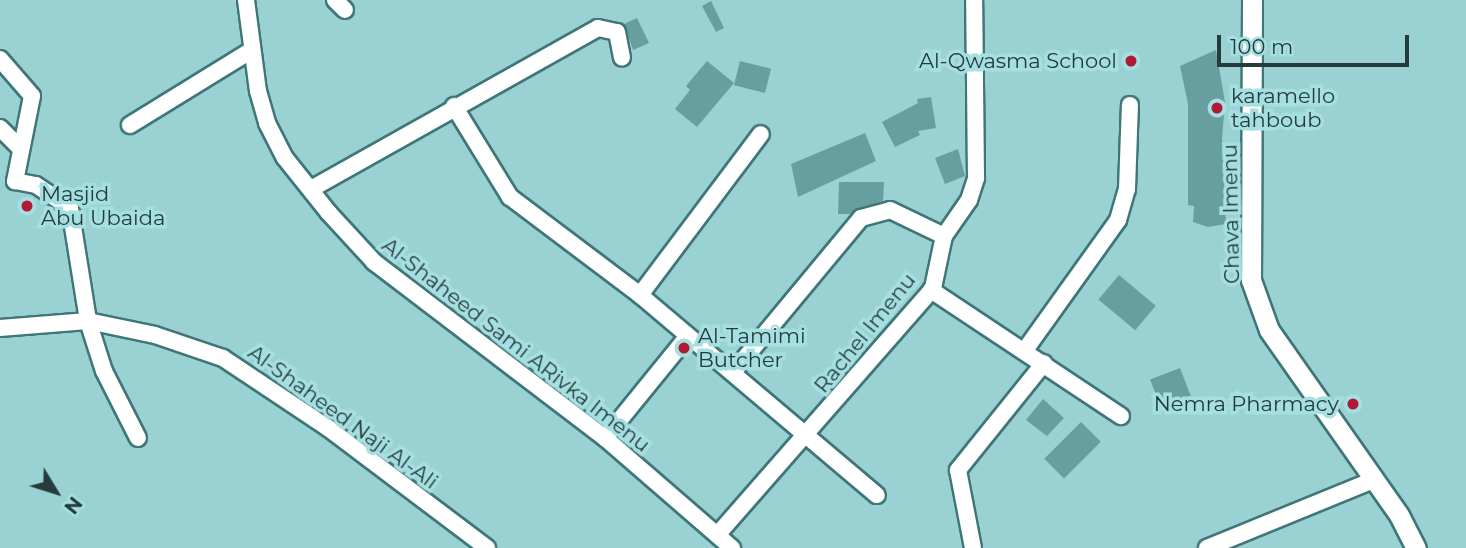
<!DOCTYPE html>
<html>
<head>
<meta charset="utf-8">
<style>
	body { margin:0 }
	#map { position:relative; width:1466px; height:548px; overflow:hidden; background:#9ad2d4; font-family:Montserrat,sans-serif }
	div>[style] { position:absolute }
	.building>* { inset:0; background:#679ea0; transform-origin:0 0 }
	.roads { filter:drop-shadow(2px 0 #3f7678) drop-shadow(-2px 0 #3f7678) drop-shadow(0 2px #3f7678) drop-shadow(0 -2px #3f7678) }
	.minor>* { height:16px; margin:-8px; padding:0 8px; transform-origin:8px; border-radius:8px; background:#fff }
	.tertiary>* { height:19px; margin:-9.5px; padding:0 9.5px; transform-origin:9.5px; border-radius:9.5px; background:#fff }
	.dots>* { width:19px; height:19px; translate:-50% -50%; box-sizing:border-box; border:4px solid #a6dfe1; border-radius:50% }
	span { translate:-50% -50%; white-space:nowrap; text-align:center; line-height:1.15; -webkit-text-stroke:7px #a6dfe1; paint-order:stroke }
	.poi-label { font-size:21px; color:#253c3d }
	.right { translate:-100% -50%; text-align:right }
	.left { translate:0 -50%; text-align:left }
	.street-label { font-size:21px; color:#253c3d }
	.north { position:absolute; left:21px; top:457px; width:70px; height:70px; -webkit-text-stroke:5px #a6dfe1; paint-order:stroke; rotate:128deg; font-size:19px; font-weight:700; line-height:28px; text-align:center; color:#253c3d }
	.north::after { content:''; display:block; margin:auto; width:24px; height:32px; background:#253c3d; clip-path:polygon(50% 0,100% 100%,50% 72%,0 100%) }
	.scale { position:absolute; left:1217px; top:35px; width:192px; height:32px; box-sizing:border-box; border:4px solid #253c3d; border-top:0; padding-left:9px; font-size:21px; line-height:24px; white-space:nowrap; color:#253c3d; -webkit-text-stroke:5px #a6dfe1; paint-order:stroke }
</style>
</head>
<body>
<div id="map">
	<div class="building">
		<div style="clip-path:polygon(711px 1px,724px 28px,716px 32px,702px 6px)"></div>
		<div style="clip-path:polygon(637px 18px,649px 43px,633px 50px,624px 24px)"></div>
		<div style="clip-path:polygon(1216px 50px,1225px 102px,1222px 138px,1226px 224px,1208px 227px,1193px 222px,1194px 206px,1188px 205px,1188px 104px,1180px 66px)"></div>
		<div style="clip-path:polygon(707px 61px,734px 83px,697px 127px,675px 109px,690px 90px,686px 86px)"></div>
		<div style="left:740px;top:61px;width:32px;height:25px;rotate:14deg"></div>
		<div style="clip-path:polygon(931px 97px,936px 128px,918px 131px,920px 135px,895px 147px,882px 122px,918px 103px,917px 99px)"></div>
		<div style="clip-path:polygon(865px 133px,876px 161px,798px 197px,791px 164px)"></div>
		<div style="clip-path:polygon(958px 149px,965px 176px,945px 184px,935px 158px)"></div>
		<div style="clip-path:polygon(839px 182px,884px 182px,883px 201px,851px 214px,838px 214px)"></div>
		<div style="left:1119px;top:275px;width:48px;height:32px;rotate:40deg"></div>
		<div style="left:1180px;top:368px;width:30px;height:32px;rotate:69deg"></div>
		<div style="clip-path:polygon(1043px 399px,1064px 418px,1047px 436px,1026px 420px)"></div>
		<div style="left:1081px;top:422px;width:28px;height:52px;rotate:45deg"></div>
	</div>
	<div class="roads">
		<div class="minor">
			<div style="left:246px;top:0;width:92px;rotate:82.5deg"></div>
			<div style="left:258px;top:91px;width:33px;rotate:74deg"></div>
			<div style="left:267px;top:123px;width:39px;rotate:63deg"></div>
			<div style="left:285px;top:158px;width:70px;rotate:51.3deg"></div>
			<div style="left:329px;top:213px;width:67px;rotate:47.4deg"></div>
			<div style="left:374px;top:262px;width:290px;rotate:37.3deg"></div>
			<div style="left:605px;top:438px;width:168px;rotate:40.9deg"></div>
			<div style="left:335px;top:0;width:14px;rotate:45deg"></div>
			<div style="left:0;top:59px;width:49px;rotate:49.1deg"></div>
			<div style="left:32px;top:96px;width:87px;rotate:101.3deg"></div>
			<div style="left:15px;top:181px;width:21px;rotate:11deg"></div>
			<div style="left:36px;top:185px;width:41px;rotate:34.1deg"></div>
			<div style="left:70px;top:208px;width:114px;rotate:80.9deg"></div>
			<div style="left:88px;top:321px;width:52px;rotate:72.3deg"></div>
			<div style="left:104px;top:371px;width:75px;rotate:63.1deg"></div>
			<div style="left:454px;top:106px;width:107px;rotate:58.4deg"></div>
			<div style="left:510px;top:197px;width:163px;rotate:37deg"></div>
			<div style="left:640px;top:295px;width:310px;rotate:40.2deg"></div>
			<div style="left:130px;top:125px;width:143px;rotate:-31.6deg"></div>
			<div style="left:0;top:128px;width:30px;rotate:45deg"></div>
			<div style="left:311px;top:189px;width:329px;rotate:-29.3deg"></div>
			<div style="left:598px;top:28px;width:19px;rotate:12deg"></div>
			<div style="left:617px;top:32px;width:26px;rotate:79deg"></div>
			<div style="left:931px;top:290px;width:228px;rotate:33.6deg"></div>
			<div style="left:640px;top:295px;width:201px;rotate:-53.1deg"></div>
			<div style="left:0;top:328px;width:88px;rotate:-4.5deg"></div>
			<div style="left:88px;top:321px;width:68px;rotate:11.8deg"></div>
			<div style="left:155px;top:335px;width:72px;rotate:18.7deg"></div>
			<div style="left:223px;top:358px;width:126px;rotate:33.7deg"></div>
			<div style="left:328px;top:428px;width:199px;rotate:37deg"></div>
			<div style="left:1025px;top:350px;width:160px;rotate:-54.4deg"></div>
			<div style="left:1118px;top:220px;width:32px;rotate:-74deg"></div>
			<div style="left:1127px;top:189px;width:84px;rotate:-88deg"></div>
			<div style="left:734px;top:371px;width:199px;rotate:-50.3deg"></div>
			<div style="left:861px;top:218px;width:30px;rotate:-15deg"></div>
			<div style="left:890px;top:210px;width:60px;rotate:25.7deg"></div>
			<div style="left:605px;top:438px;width:130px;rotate:-50.9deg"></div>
			<div style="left:718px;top:534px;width:327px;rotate:-48.8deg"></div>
			<div style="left:933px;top:288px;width:53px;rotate:-78.1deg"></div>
			<div style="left:944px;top:236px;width:44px;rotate:-55.2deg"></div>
			<div style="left:969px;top:200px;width:23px;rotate:-72deg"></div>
			<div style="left:976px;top:178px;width:178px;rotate:-90.6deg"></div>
			<div style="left:973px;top:548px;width:79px;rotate:-100.9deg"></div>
			<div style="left:958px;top:470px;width:137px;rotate:-51.2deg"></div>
			<div style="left:1207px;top:548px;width:180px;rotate:-22.2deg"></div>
		</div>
		<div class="tertiary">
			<div style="left:1252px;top:0;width:280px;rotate:90.2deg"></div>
			<div style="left:1251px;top:280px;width:53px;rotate:70.2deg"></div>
			<div style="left:1269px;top:330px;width:226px;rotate:54.9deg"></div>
			<div style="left:1399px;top:515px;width:37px;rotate:63deg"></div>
		</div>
	</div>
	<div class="dots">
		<div style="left:1131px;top:61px;background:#af1b36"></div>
		<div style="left:1217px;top:108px;background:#af1b36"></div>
		<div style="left:27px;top:206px;background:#af1b36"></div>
		<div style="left:684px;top:348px;background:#af1b36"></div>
		<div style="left:1353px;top:404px;background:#af1b36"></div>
	</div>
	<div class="poi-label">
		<span class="right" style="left:1117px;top:61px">Al-Qwasma School</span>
		<span class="left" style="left:1231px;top:108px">karamello<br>tahboub</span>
		<span class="left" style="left:41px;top:206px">Masjid<br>Abu Ubaida</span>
		<span class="left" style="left:698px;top:348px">Al-Tamimi<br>Butcher</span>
		<span class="right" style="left:1339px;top:404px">Nemra Pharmacy</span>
	</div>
	<div class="street-label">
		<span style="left:1231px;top:214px;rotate:-91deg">Chava Imenu</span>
		<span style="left:865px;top:333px;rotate:-51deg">Rachel Imenu</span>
		<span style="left:516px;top:345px;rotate:38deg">Al-Shaheed Sami ARivka Imenu</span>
		<span style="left:343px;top:417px;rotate:36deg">Al-Shaheed Naji Al-Ali</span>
	</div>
	<div class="north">N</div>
	<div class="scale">100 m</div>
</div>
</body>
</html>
